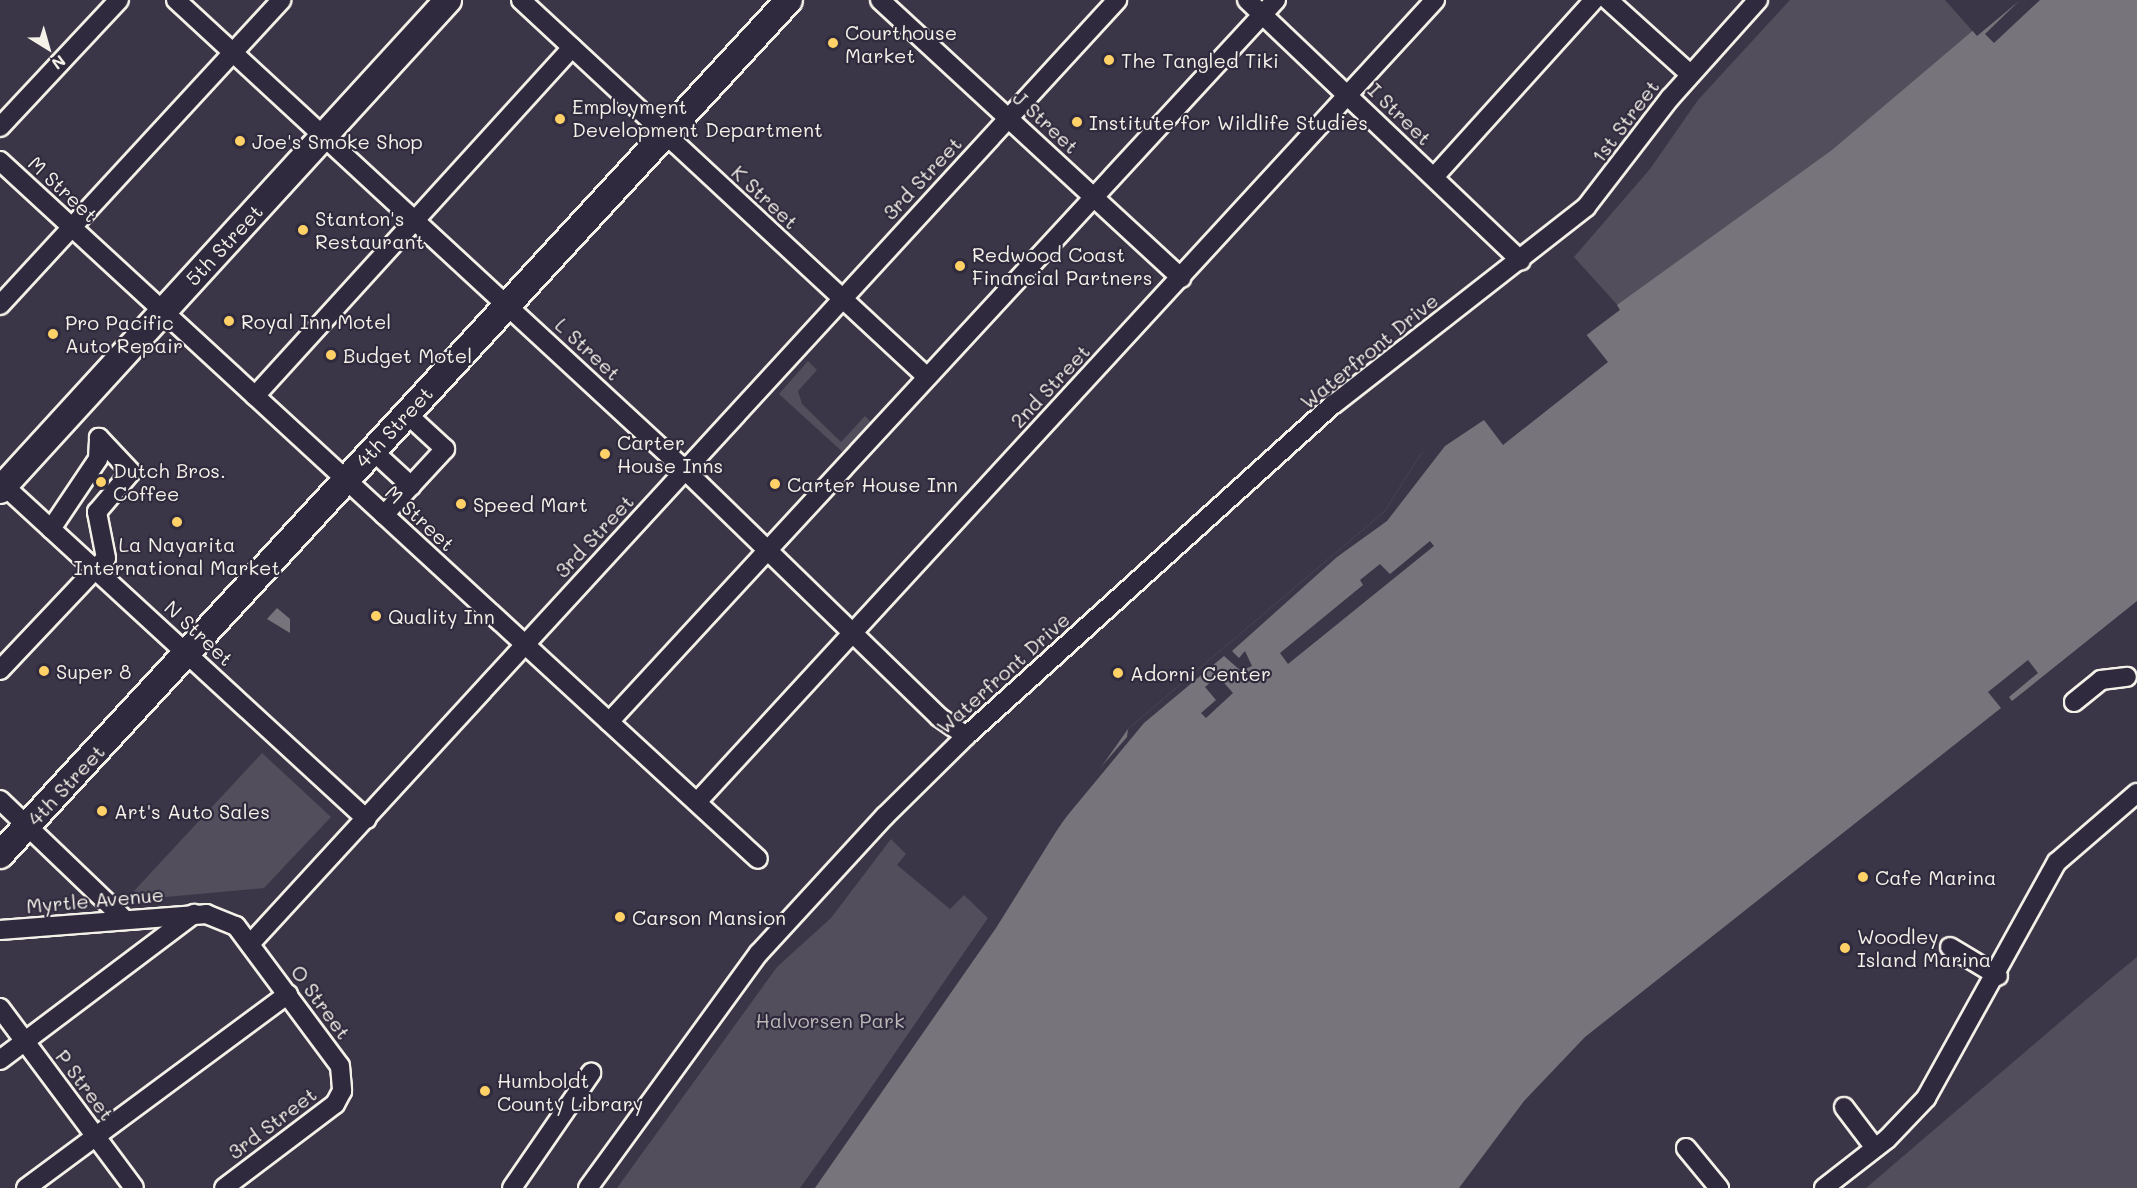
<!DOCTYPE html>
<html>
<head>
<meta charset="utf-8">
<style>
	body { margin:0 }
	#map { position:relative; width:2137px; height:1188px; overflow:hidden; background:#3b3647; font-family:Mali,sans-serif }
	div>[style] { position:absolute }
	.green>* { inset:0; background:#534e5c }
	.water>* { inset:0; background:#78747b }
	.pier>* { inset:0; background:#3b3647 }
	.roads { filter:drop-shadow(2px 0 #f4f1e8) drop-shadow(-2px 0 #f4f1e8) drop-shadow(0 2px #f4f1e8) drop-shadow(0 -2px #f4f1e8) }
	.minor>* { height:18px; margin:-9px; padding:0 9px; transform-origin:9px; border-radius:9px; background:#2f2a3d }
	.highway>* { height:26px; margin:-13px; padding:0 13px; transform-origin:13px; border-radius:13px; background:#2f2a3d }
	.dots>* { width:16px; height:16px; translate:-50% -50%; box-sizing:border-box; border:3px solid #2f2a3d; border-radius:50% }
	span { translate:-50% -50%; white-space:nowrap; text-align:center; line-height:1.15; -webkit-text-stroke:4.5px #2f2a3d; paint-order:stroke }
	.poi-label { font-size:20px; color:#f4f1e8 }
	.left { translate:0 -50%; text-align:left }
	.street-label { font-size:20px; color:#f4f1e8 }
	.park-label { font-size:20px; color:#bcb8b7 }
	.north { position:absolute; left:18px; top:18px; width:60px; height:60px; -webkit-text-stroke:4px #2f2a3d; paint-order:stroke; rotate:143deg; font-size:16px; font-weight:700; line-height:24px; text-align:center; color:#f4f1e8 }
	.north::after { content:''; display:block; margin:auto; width:21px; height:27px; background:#f4f1e8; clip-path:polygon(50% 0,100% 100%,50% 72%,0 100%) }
</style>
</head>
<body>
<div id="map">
	<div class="green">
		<div style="clip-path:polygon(1790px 0,1945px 0,1977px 36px,1994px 43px,1588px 334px,1621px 309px,1574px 257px,1650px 169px,1698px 100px)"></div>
		<div style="clip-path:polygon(808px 361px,817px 370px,798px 391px,802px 404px,841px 442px,865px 416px,875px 426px,847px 456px,779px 394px)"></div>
		<div style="clip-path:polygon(262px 753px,331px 817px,264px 888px,144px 899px,134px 891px)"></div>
		<div style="clip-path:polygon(891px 839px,906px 854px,897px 865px,950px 909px,964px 895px,991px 921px,800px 1188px,617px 1188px,777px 967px,831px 918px)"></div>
		<div style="clip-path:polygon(2137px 957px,2137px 1188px,1866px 1188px,2115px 975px)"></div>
	</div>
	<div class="water">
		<div style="clip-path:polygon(2009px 0,2137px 0,2137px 611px,1559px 1070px,1469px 1188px,805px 1188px,1128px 729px,1385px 511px,1420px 455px,1480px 415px,1620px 310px,1617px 305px,1832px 150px)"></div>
		<div style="clip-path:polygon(277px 608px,290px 619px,290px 633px,267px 619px)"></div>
	</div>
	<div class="pier">
		<div style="clip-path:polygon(2009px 0,2040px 0,1994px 43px,1985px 34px,2019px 1px,1977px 36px,1971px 29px)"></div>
		<div style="clip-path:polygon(1585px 333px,1608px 362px,1503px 445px,1484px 420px,1445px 446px,1387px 521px,1337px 557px,1232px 651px,1239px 658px,1245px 651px,1252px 666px,1241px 671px,1224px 656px,1144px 723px,1062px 822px,996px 928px,815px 1188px,802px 1188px,1056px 819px,1127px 737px,1128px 729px,1385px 511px,1420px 455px)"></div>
		<div style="clip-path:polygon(1430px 541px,1434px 546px,1288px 664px,1280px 653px,1363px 585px,1360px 580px,1380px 564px,1390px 574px)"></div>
		<div style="clip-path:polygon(2137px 601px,2137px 615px,1561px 1072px,1473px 1188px,1459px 1188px,1524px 1101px,1585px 1037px,2001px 708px,1988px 692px,2028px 660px,2038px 673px,2009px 697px,2012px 701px)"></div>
		<div style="clip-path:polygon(1218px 676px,1233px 693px,1206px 718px,1201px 713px,1216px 700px,1205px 687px)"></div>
	</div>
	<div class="roads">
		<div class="minor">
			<div style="left:176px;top:0;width:693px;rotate:42.72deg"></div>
			<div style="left:685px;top:470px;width:354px;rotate:44.2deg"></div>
			<div style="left:939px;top:717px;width:33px;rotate:35deg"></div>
			<div style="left:521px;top:0;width:554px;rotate:42.88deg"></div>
			<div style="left:880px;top:0;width:410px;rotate:42.7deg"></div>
			<div style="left:1247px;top:0;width:378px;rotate:43.6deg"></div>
			<div style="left:1608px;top:0;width:110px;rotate:42.1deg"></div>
			<div style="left:0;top:127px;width:174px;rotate:-46.9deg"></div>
			<div style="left:0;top:161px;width:1030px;rotate:42.64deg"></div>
			<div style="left:1434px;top:177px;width:239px;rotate:-47.9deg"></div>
			<div style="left:0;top:305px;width:415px;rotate:-47.3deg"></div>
			<div style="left:255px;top:396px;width:471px;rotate:-47.7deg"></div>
			<div style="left:373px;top:451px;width:52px;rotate:42.6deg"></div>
			<div style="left:0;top:482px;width:498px;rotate:42.6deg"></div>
			<div style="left:384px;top:515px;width:90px;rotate:-47.3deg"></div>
			<div style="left:445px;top:449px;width:52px;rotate:-137.4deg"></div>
			<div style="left:51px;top:529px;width:84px;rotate:-56.1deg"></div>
			<div style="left:98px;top:459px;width:21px;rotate:-87deg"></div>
			<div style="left:0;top:670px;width:154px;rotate:-46.6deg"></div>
			<div style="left:106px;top:558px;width:47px;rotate:-101.1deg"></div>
			<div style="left:97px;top:512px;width:52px;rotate:-49.6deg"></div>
			<div style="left:131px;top:472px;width:47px;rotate:-133.3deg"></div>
			<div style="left:2074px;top:702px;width:35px;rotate:-39deg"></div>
			<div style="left:2101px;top:680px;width:26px;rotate:-7deg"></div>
			<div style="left:609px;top:722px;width:983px;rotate:-47.27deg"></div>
			<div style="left:0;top:800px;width:172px;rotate:43.8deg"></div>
			<div style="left:697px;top:802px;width:1090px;rotate:-47.38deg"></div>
			<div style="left:0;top:930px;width:207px;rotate:-4.4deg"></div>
			<div style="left:206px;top:914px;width:32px;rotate:22deg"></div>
			<div style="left:236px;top:926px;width:174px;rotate:53.4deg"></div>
			<div style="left:340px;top:1066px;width:25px;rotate:85deg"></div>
			<div style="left:342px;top:1091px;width:15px;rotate:118deg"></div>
			<div style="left:335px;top:1104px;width:139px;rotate:142.9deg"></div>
			<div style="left:250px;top:944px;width:1282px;rotate:-47.43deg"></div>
			<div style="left:1950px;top:947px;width:56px;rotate:31.1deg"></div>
			<div style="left:0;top:1008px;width:224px;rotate:53.3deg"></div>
			<div style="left:0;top:1060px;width:243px;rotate:-37deg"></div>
			<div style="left:1844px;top:1107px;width:51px;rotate:52.9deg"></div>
			<div style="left:1686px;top:1148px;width:52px;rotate:50.5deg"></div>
			<div style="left:26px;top:1188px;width:326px;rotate:-36.5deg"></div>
			<div style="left:512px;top:1188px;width:140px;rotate:-55.5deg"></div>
			<div style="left:588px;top:1188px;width:291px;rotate:-54deg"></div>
			<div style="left:759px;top:953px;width:186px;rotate:-47.4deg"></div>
			<div style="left:885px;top:816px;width:114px;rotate:-44.6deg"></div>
			<div style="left:966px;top:736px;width:496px;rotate:-42.1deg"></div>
			<div style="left:1334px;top:404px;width:320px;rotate:-38deg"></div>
			<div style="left:1586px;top:207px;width:138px;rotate:-52.4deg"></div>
			<div style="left:1670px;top:98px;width:132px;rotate:-48.1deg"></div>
			<div style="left:1824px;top:1188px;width:80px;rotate:-37.9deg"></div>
			<div style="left:1887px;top:1139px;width:57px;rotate:-46.4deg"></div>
			<div style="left:1926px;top:1098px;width:270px;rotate:-61deg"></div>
			<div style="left:2057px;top:862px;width:106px;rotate:-40.8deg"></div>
		</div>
		<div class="highway">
			<div style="left:0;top:490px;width:664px;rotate:-47.56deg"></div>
			<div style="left:0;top:855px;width:1163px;rotate:-47.3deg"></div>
		</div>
	</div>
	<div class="dots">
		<div style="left:833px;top:43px;background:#ffd166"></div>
		<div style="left:1109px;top:60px;background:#ffd166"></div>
		<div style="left:560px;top:119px;background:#ffd166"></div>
		<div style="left:1077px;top:122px;background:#ffd166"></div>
		<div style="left:240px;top:141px;background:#ffd166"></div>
		<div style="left:303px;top:230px;background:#ffd166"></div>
		<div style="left:960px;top:266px;background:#ffd166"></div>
		<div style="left:229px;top:321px;background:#ffd166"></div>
		<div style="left:53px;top:334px;background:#ffd166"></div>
		<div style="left:331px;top:355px;background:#ffd166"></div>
		<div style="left:605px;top:454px;background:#ffd166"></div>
		<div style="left:101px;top:482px;background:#ffd166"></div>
		<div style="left:775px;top:484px;background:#ffd166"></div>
		<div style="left:461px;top:504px;background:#ffd166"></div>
		<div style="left:177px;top:522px;background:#ffd166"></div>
		<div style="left:376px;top:616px;background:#ffd166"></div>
		<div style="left:44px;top:671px;background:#ffd166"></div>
		<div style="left:1118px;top:673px;background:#ffd166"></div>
		<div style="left:102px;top:811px;background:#ffd166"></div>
		<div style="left:1863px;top:877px;background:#ffd166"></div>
		<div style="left:620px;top:917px;background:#ffd166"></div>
		<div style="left:1845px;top:948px;background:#ffd166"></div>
		<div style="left:485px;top:1091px;background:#ffd166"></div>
	</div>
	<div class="poi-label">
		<span class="left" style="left:845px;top:44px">Courthouse<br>Market</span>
		<span class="left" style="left:1121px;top:60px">The Tangled Tiki</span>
		<span class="left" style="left:572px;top:118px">Employment<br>Development Department</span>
		<span class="left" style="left:1089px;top:122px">Institute for Wildlife Studies</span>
		<span class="left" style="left:252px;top:141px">Joe's Smoke Shop</span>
		<span class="left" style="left:315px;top:230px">Stanton's<br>Restaurant</span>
		<span class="left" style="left:972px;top:266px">Redwood Coast<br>Financial Partners</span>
		<span class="left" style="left:241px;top:321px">Royal Inn Motel</span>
		<span class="left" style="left:65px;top:334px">Pro Pacific<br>Auto Repair</span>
		<span class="left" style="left:343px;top:355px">Budget Motel</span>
		<span class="left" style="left:617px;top:454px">Carter<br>House Inns</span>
		<span class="left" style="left:113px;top:482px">Dutch Bros.<br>Coffee</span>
		<span class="left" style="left:787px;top:484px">Carter House Inn</span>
		<span class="left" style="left:473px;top:504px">Speed Mart</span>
		<span style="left:177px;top:556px">La Nayarita<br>International Market</span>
		<span class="left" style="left:388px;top:616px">Quality Inn</span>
		<span class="left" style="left:56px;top:671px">Super 8</span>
		<span class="left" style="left:1130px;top:673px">Adorni Center</span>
		<span class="left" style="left:114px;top:811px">Art's Auto Sales</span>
		<span class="left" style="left:1875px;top:877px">Cafe Marina</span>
		<span class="left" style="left:632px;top:917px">Carson Mansion</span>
		<span class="left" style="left:1857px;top:948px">Woodley<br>Island Marina</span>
		<span class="left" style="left:497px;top:1092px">Humboldt<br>County Library</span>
	</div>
	<div class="street-label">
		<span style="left:1400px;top:114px;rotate:44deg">I Street</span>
		<span style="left:1625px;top:121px;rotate:-53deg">1st Street</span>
		<span style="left:1046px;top:122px;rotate:43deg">J Street</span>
		<span style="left:922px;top:178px;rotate:-47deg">3rd Street</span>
		<span style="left:63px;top:189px;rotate:43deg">M Street</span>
		<span style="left:765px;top:197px;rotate:43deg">K Street</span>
		<span style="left:224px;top:245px;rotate:-47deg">5th Street</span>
		<span style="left:588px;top:349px;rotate:43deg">L Street</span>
		<span style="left:1369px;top:351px;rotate:-39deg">Waterfront Drive</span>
		<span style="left:1050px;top:386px;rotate:-47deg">2nd Street</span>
		<span style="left:394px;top:427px;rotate:-47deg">4th Street</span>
		<span style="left:420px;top:518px;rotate:43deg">M Street</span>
		<span style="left:594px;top:536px;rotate:-47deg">3rd Street</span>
		<span style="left:199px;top:633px;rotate:43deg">N Street</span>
		<span style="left:1003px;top:673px;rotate:-42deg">Waterfront Drive</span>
		<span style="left:66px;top:785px;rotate:-47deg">4th Street</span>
		<span style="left:95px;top:900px;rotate:-5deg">Myrtle Avenue</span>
		<span style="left:321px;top:1002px;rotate:54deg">O Street</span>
		<span style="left:85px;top:1085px;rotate:53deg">P Street</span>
		<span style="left:272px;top:1123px;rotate:-37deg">3rd Street</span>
	</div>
	<div class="park-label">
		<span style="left:830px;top:1020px">Halvorsen Park</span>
	</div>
	<div class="north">N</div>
</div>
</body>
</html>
